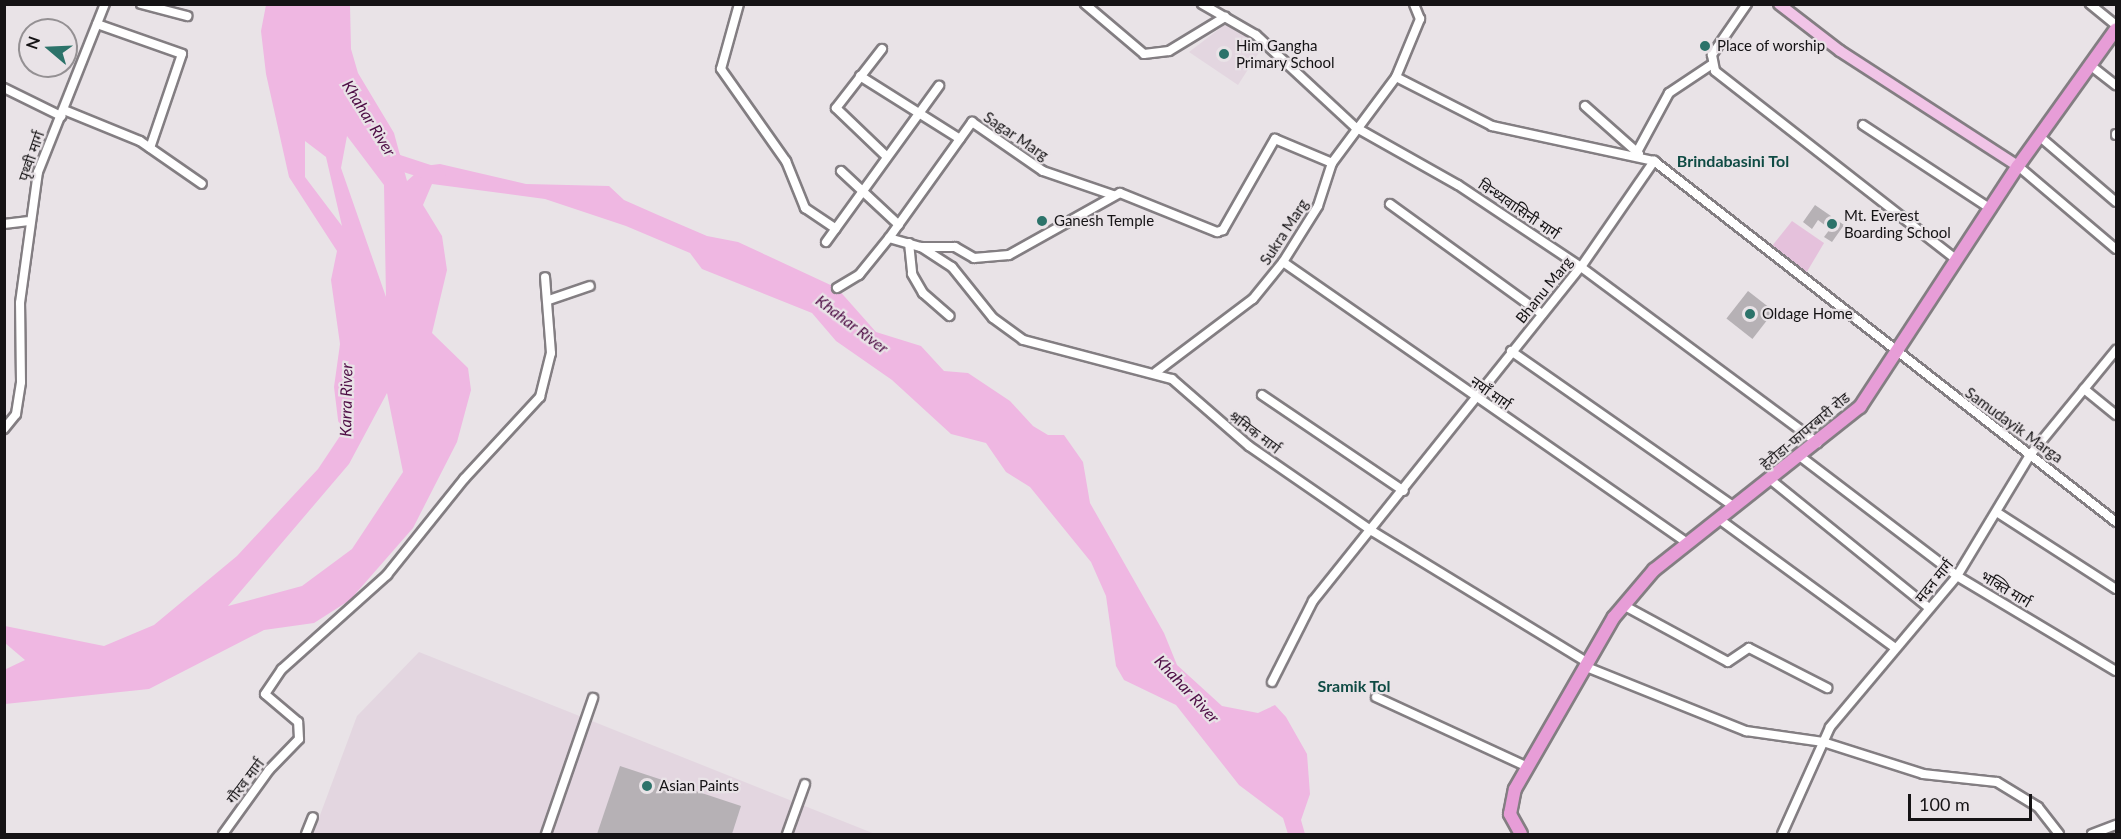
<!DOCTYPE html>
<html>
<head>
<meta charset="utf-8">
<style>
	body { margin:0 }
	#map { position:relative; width:2121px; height:839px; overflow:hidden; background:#e9e3e7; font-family:Lato,"Noto Sans Devanagari",sans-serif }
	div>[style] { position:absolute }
	.built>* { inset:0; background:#e3d6e0 }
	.green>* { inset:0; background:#e5c1dc }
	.water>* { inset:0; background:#efb7e2 }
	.river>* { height:15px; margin:-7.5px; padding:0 7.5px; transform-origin:7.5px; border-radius:7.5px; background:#efb7e2 }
	.building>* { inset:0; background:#b6b1b5; transform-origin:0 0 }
	.roads { filter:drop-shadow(2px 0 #837e82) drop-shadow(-2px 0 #837e82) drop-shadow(0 2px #837e82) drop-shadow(0 -2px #837e82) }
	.minor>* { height:8px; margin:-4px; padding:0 4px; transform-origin:4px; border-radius:4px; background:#fff }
	.major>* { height:10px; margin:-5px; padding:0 5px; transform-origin:5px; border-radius:5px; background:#f1c4e7 }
	.highway>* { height:12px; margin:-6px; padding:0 6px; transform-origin:6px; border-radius:6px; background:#e79dd7 }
	.dots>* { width:16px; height:16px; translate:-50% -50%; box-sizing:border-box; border:3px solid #e9e3e7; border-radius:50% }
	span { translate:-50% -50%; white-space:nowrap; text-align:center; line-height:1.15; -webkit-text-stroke:4.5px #e9e3e7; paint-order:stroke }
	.poi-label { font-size:15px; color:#151315 }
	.left { translate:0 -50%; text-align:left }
	.street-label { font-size:15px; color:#151315 }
	.water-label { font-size:16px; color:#4e0d45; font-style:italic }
	.neighbourhood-label { font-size:16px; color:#0f4b44; font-weight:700 }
	.frame { position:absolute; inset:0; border:6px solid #151315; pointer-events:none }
	.north { position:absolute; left:18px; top:18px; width:60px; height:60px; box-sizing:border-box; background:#e9e3e7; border:2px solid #949093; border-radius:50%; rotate:289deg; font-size:16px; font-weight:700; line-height:24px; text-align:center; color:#151315 }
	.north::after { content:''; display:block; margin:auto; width:21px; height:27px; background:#2c736a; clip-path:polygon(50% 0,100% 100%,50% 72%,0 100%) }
	.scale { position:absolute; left:1908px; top:794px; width:124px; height:27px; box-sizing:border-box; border:3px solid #151315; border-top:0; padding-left:8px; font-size:18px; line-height:21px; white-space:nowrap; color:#151315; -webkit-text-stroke:4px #e9e3e7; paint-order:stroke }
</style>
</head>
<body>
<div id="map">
	<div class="built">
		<div style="clip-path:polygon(1227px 23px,1263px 46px,1238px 85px,1189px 52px)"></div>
		<div style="clip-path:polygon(419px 652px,875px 834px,313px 834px,357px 716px)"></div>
	</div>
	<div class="green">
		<div style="clip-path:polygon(1792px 221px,1824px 243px,1805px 275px,1772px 246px)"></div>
	</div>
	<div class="water">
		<div style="clip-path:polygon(evenodd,266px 5px,350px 5px,351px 49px,358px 73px,394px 133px,407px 181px,424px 166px,440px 164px,526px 184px,609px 186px,624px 200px,658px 215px,707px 236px,738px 242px,837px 288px,876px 332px,921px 346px,944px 371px,968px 373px,1010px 401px,1033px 426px,1048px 435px,1064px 435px,1083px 462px,1090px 503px,1164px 633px,1177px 665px,1222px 706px,1258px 713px,1275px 705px,1286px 717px,1307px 754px,1310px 794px,1301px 820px,1305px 834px,1279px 834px,1288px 834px,1283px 818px,1239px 785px,1176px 705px,1124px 680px,1116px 666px,1106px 596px,1091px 562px,1030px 487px,1006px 472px,986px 443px,951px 434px,892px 380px,836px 341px,812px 313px,702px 269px,690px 253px,626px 226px,545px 199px,432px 184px,423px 205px,442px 236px,447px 270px,432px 333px,468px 368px,471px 390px,457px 442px,413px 528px,350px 600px,314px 623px,264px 630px,149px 689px,5px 704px,4px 670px,25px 660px,5px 643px,5px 626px,104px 646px,154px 625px,237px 556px,318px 469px,340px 436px,334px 387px,340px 344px,331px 280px,337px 251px,289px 177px,266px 74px,261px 31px,266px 5px,347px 136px,384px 185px,386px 297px,341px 168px,347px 136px,266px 5px,305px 141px,326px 157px,342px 226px,305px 177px,305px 141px,266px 5px,387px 393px,403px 472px,352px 549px,302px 586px,228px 606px,349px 464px,387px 393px)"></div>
	</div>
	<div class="river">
		<div style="left:387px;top:149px;width:14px;rotate:56deg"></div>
		<div style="left:395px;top:161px;width:45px;rotate:18deg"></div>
	</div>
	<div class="building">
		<div style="clip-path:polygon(1815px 205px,1844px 225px,1832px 242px,1824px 237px,1830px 229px,1818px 220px,1812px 229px,1803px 222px)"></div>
		<div style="left:1748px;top:291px;width:33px;height:35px;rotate:38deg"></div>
		<div style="clip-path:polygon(620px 766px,741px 806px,732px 834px,597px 834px)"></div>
	</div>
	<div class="roads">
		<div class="minor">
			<div style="left:141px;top:4px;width:48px;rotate:14.6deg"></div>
			<div style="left:739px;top:4px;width:67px;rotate:105.5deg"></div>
			<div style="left:721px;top:69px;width:113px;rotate:54.8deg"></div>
			<div style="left:786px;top:161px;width:51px;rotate:68deg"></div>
			<div style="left:805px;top:208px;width:37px;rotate:34deg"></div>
			<div style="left:1085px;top:4px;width:77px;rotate:40.3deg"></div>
			<div style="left:1144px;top:54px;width:25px;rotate:-7deg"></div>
			<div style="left:1169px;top:51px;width:66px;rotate:-31.3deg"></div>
			<div style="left:1202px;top:4px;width:62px;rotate:29.9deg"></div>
			<div style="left:1256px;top:35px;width:135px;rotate:42.9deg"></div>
			<div style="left:1355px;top:127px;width:118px;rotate:29.4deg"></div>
			<div style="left:1458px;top:185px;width:148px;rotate:33.7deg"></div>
			<div style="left:1581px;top:267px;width:295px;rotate:36.6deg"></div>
			<div style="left:1747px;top:4px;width:62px;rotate:124.5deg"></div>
			<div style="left:1712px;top:55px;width:16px;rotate:79deg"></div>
			<div style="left:1715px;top:71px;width:306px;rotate:38deg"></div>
			<div style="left:2090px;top:4px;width:33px;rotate:39deg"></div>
			<div style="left:97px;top:24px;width:90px;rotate:19.4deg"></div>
			<div style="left:182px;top:54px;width:99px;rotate:108.8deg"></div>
			<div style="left:882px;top:49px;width:75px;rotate:127.9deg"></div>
			<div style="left:836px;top:108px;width:69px;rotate:43.8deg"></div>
			<div style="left:2090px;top:65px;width:33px;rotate:38deg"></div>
			<div style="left:860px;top:76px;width:118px;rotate:32.2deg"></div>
			<div style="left:1396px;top:77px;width:108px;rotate:27deg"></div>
			<div style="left:1492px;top:126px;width:166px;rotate:12.2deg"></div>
			<div style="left:4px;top:88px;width:64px;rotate:26.2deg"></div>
			<div style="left:1585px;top:106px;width:72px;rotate:41.6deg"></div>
			<div style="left:64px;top:110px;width:82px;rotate:22.2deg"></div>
			<div style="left:140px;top:141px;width:75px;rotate:34.7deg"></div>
			<div style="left:1863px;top:125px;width:153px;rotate:33.3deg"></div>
			<div style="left:2116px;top:134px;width:1px;rotate:90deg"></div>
			<div style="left:2039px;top:136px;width:101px;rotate:40.6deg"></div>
			<div style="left:1637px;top:152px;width:67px;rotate:-61.5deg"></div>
			<div style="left:1669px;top:93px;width:50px;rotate:-33.7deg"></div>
			<div style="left:2018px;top:166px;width:128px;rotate:40.3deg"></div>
			<div style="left:841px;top:171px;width:79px;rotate:43deg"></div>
			<div style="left:1390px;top:204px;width:188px;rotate:35.9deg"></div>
			<div style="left:4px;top:224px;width:23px;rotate:-7deg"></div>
			<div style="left:889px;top:238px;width:143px;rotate:-54.4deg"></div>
			<div style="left:972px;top:122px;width:86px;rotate:34.6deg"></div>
			<div style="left:1043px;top:171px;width:74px;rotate:18.9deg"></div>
			<div style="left:826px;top:242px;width:193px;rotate:-54.1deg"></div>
			<div style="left:909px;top:243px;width:31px;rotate:84deg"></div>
			<div style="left:912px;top:274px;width:22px;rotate:60deg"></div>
			<div style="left:923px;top:293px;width:35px;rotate:41deg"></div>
			<div style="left:921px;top:247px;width:34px"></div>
			<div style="left:955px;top:247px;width:22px;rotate:30deg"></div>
			<div style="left:974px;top:258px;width:35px;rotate:-5deg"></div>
			<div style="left:1009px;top:255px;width:127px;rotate:-29.2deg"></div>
			<div style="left:1120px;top:193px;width:105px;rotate:21.9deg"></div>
			<div style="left:1217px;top:232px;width:6px;rotate:-18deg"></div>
			<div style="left:1223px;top:230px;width:105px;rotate:-60.3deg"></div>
			<div style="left:1275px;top:139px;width:62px;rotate:22.8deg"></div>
			<div style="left:1283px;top:262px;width:492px;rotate:34.8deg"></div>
			<div style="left:837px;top:288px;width:26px;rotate:-31deg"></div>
			<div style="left:859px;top:275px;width:48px;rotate:-51deg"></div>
			<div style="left:889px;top:238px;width:33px;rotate:16deg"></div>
			<div style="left:921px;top:247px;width:37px;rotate:33deg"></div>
			<div style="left:952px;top:267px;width:65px;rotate:51.2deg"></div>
			<div style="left:993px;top:318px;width:37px;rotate:36deg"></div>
			<div style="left:1023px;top:340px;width:154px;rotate:14.7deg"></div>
			<div style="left:1172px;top:379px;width:102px;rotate:41deg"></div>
			<div style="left:1249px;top:446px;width:150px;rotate:34.6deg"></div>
			<div style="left:1372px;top:531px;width:252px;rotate:31.4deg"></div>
			<div style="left:549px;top:300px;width:43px;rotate:-18.9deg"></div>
			<div style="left:1511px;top:351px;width:273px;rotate:34.9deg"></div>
			<div style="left:1156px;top:372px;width:121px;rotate:-37deg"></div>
			<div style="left:1253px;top:299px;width:48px;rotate:-51deg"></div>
			<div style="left:1283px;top:262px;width:66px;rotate:-58deg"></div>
			<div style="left:1318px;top:206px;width:45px;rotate:-72deg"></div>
			<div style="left:1332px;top:163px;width:107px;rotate:-53.3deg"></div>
			<div style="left:1396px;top:77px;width:63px;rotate:-67.5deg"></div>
			<div style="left:1420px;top:19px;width:16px;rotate:-112deg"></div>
			<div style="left:2084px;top:389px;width:41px;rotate:39.1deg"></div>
			<div style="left:1262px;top:395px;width:171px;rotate:34.1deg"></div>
			<div style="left:4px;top:429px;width:19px;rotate:-51deg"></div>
			<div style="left:16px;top:414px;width:32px;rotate:-81deg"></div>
			<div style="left:21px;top:382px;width:79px;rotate:-90.7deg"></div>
			<div style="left:20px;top:303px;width:132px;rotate:-82.2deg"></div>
			<div style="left:38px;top:172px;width:181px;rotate:-68.3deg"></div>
			<div style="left:1801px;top:457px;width:196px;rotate:37.3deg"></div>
			<div style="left:1957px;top:576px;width:185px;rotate:30.9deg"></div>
			<div style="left:1771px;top:480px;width:203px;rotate:39deg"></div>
			<div style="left:1998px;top:513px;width:140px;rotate:32.8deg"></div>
			<div style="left:1719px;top:519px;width:218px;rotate:36.2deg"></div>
			<div style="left:1623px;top:605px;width:119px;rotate:28.5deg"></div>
			<div style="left:1728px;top:662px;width:25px;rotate:-34deg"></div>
			<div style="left:1749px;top:648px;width:88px;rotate:27.1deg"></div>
			<div style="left:1584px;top:666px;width:175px;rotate:21.9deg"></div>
			<div style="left:1746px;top:731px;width:78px;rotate:8.1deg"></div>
			<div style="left:1823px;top:742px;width:105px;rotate:17.7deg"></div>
			<div style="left:1923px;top:774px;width:74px;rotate:6.2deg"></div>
			<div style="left:1997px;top:782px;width:48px;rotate:31.4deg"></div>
			<div style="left:2038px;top:807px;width:34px;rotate:52deg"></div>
			<div style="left:1272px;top:682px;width:91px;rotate:-63.2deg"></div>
			<div style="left:1313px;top:601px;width:428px;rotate:-51.3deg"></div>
			<div style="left:1581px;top:267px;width:129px;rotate:-55.4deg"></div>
			<div style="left:1654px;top:161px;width:586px;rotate:38deg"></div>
			<div style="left:1376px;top:697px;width:164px;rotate:24.8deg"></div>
			<div style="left:223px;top:834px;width:79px;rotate:-54.3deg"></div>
			<div style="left:269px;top:770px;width:43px;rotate:-45.9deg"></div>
			<div style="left:299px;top:739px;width:17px;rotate:-93deg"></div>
			<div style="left:298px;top:722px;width:43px;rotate:-139.7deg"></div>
			<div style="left:265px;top:694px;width:30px;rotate:-56deg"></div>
			<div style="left:282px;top:669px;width:141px;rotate:-41.8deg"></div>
			<div style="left:387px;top:575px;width:123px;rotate:-51.3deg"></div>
			<div style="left:464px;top:479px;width:112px;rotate:-47.2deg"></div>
			<div style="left:540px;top:397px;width:45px;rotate:-76deg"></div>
			<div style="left:551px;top:353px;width:76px;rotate:-94.5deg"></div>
			<div style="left:306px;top:834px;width:18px;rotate:-68deg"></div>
			<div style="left:546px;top:834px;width:144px;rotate:-70.9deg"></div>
			<div style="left:787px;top:834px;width:53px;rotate:-70.2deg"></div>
			<div style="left:1782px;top:834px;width:117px;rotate:-65.8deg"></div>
			<div style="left:1830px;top:727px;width:197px;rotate:-49.9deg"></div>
			<div style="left:1957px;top:576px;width:141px;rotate:-58.9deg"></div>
			<div style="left:2030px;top:455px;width:136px;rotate:-50.7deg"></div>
			<div style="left:2092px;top:834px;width:26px;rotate:-21deg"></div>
		</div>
		<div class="major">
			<div style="left:1779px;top:4px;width:77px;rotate:37.6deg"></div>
			<div style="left:1840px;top:51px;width:212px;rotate:32.9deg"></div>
		</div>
		<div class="highway">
			<div style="left:1521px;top:834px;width:23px;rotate:-119deg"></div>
			<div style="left:1510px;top:814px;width:25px;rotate:-79deg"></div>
			<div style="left:1515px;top:789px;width:198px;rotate:-60.1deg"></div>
			<div style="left:1614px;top:617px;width:62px;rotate:-49.6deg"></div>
			<div style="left:1654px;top:570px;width:263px;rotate:-38.4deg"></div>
			<div style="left:1860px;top:407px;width:288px;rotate:-56.8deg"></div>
			<div style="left:2018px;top:166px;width:168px;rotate:-54.4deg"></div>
		</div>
	</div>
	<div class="dots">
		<div style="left:1705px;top:46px;background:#2c736a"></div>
		<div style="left:1224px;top:54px;background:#2c736a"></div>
		<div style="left:1042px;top:221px;background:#2c736a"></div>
		<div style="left:1832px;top:224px;background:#2c736a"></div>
		<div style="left:1750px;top:314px;background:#2c736a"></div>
		<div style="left:647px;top:786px;background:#2c736a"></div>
	</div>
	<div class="poi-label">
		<span class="left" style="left:1236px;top:54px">Him Gangha<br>Primary School</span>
		<span class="left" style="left:1717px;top:46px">Place of worship</span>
		<span class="left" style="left:1844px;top:224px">Mt. Everest<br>Boarding School</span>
		<span class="left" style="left:1054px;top:221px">Ganesh Temple</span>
		<span class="left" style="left:1762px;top:314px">Oldage Home</span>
		<span class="left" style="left:659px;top:786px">Asian Paints</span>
	</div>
	<div class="street-label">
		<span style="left:1016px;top:136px;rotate:34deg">Sagar Marg</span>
		<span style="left:31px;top:156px;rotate:-71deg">पृथ्वी मार्ग</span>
		<span style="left:1519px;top:209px;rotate:34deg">विन्ध्यवासिनी मार्ग</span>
		<span style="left:1284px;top:232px;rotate:-57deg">Sukra Marg</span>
		<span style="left:1544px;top:290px;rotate:-51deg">Bhanu Marg</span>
		<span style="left:1491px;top:393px;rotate:35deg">नयाँ मार्ग</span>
		<span style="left:2014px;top:425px;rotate:36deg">Samudayik Marga</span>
		<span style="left:1805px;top:431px;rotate:-40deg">हेटौडा-फापरबारी रोड</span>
		<span style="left:1255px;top:432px;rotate:37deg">श्रमिक मार्ग</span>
		<span style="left:1934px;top:581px;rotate:-51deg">मदन मार्ग</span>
		<span style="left:2006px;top:589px;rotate:31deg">भक्ति मार्ग</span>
		<span style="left:245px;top:781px;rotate:-53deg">गौरव मार्ग</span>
	</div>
	<div class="water-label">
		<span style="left:369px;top:118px;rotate:58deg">Khahar River</span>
		<span style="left:852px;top:324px;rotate:37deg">Khahar River</span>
		<span style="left:346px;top:400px;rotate:-89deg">Karra River</span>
		<span style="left:1187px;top:689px;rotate:47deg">Khahar River</span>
	</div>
	<div class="neighbourhood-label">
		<span style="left:1733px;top:161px">Brindabasini Tol</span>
		<span style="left:1354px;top:686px">Sramik Tol</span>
	</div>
	<div class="frame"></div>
	<div class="north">N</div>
	<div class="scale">100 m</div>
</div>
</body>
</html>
